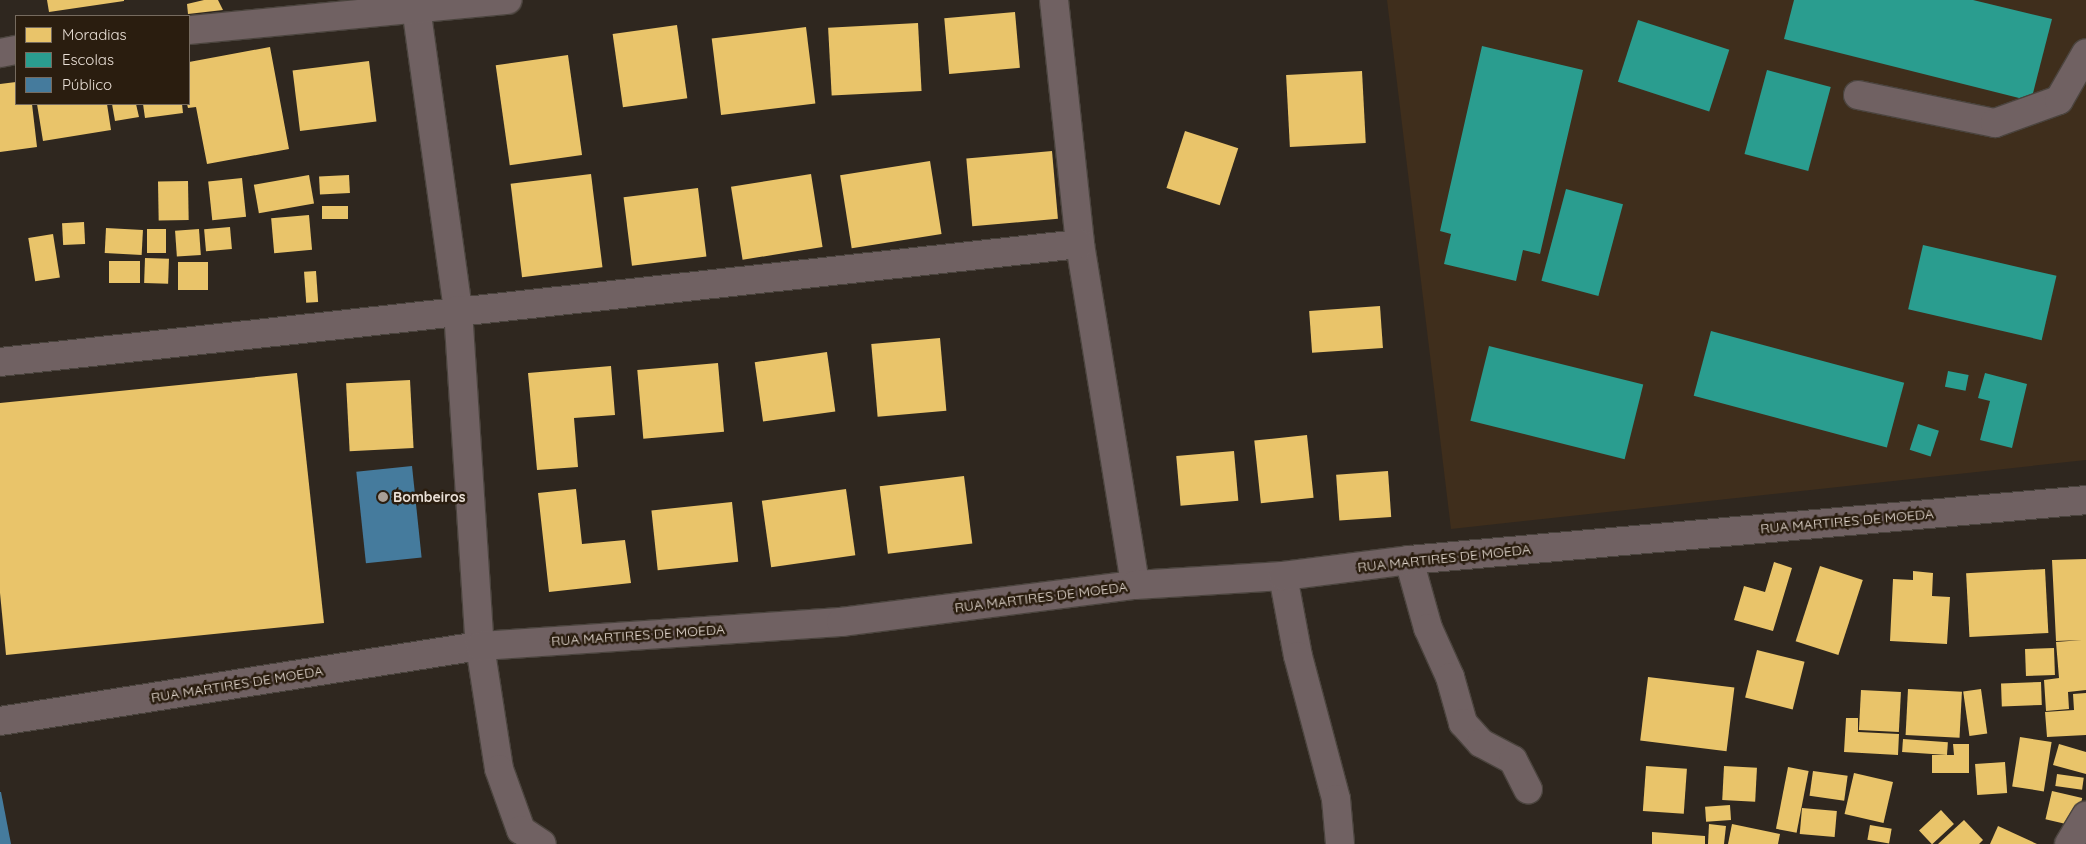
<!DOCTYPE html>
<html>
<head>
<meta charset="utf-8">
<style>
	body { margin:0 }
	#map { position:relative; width:2086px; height:844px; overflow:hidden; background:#2f271f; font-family:Quicksand,sans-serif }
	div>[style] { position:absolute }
	.built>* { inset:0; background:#3f2e1c }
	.homes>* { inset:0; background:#e9c46a; transform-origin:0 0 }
	.schools>* { inset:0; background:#2a9d8f; transform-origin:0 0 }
	.public>* { inset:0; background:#457b9d; transform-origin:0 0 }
	.roads { filter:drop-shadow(1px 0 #4b443e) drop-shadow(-1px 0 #4b443e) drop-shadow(0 1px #4b443e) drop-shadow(0 -1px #4b443e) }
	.minor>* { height:28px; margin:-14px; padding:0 14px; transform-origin:14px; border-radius:14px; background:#706162 }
	.dots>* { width:14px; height:14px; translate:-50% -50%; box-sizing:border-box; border:2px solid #2a1d0f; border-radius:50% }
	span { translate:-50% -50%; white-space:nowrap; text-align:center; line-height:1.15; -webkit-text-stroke:5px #2a1d0f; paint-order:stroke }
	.poi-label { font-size:14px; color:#e9dfd6; font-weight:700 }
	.left { translate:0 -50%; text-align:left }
	.street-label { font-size:14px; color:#e9dfd6 }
	.legend { position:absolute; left:15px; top:15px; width:175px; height:90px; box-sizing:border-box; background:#2a1d0f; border:1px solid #766b5f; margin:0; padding:6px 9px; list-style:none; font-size:15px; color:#e9dfd6 }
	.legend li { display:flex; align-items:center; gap:10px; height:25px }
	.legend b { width:25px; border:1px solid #766b5f }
</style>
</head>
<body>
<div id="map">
	<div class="built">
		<div style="clip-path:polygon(1387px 0,2086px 0,2086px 460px,1451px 529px)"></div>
	</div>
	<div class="homes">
		<div style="clip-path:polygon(47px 0,124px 0,124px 1px,49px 12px)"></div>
		<div style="clip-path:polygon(204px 0,218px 0,223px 10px,188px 14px,187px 4px)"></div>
		<div style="left:1015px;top:12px;width:56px;height:71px;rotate:85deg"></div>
		<div style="left:918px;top:23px;width:68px;height:90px;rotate:87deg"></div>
		<div style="left:677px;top:25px;width:74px;height:65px;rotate:82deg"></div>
		<div style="left:806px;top:27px;width:77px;height:95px;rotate:83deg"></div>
		<div style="clip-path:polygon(270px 47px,289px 149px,207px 164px,196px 107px,188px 108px,187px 104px,189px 62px)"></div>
		<div style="left:568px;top:55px;width:101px;height:73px;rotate:82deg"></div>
		<div style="left:369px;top:61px;width:61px;height:77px;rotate:83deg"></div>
		<div style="left:1362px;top:71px;width:72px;height:76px;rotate:87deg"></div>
		<div style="clip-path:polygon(16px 82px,16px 104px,32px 104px,37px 147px,0 152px,0 84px)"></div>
		<div style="clip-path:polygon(37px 104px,107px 104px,111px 130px,43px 141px)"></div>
		<div style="clip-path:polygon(112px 104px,136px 104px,139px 117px,115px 121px)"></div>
		<div style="clip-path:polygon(143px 104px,182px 104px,183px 113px,145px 118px)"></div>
		<div style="left:1185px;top:131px;width:56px;height:60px;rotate:18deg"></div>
		<div style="left:1052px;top:151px;width:68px;height:86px;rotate:85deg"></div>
		<div style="left:930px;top:161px;width:74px;height:91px;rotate:81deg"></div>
		<div style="left:591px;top:174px;width:94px;height:81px;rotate:83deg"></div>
		<div style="left:811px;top:174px;width:74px;height:81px;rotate:81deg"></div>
		<div style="left:309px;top:175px;width:29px;height:56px;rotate:80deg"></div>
		<div style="left:349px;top:175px;width:18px;height:30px;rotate:87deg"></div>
		<div style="left:242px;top:178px;width:39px;height:34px;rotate:84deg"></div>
		<div style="left:188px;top:181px;width:39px;height:30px;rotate:89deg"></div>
		<div style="left:698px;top:188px;width:69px;height:75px;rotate:83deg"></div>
		<div style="left:322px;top:206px;width:26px;height:13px"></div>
		<div style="left:309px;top:215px;width:35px;height:38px;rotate:85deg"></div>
		<div style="left:84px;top:222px;width:22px;height:22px;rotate:87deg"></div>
		<div style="left:230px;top:227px;width:22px;height:26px;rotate:85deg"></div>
		<div style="left:106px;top:228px;width:37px;height:25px;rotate:3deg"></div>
		<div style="left:147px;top:229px;width:19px;height:24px"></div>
		<div style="left:199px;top:229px;width:26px;height:24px;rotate:86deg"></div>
		<div style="left:53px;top:234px;width:44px;height:25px;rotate:81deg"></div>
		<div style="left:145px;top:258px;width:24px;height:25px;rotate:2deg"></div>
		<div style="left:109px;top:261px;width:31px;height:22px"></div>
		<div style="left:178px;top:262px;width:30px;height:28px"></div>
		<div style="left:316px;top:271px;width:31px;height:12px;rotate:86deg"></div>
		<div style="left:1380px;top:306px;width:42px;height:71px;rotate:86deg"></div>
		<div style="left:940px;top:338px;width:73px;height:69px;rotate:85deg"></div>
		<div style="left:827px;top:352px;width:60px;height:73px;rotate:82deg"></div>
		<div style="left:718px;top:363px;width:69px;height:81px;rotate:85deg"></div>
		<div style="clip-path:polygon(611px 366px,615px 415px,574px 418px,578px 467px,537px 470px,528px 373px)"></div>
		<div style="clip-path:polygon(297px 373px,324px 623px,6px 655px,0 593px,0 403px)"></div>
		<div style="left:410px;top:380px;width:68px;height:64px;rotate:87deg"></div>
		<div style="left:1307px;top:435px;width:63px;height:53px;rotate:84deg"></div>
		<div style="left:1234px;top:451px;width:50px;height:58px;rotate:85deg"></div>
		<div style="left:1388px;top:471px;width:46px;height:52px;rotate:86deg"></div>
		<div style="left:964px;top:476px;width:68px;height:85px;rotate:83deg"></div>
		<div style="clip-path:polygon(576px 489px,582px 544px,625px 540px,631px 583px,549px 592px,538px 493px)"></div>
		<div style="left:846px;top:489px;width:67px;height:85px;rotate:82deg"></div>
		<div style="left:732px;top:502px;width:60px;height:81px;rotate:84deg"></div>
		<div style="clip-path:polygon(2086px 559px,2086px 690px,2068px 692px,2069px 709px,2046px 711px,2044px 680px,2059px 678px,2056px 642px,2082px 640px,2056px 641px,2052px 560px)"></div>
		<div style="clip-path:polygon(1774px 562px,1792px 568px,1773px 631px,1734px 620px,1744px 586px,1765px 592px)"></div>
		<div style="left:1820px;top:566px;width:45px;height:79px;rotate:18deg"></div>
		<div style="left:2045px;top:569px;width:64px;height:79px;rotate:87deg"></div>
		<div style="clip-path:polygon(1913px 571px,1933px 573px,1932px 596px,1950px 597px,1947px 644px,1890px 641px,1893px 579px,1913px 580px)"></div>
		<div style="left:2054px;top:648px;width:27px;height:29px;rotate:88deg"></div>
		<div style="left:1757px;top:650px;width:49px;height:49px;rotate:14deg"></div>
		<div style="left:1648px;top:677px;width:87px;height:64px;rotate:7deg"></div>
		<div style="left:2041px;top:682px;width:23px;height:40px;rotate:88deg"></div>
		<div style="left:1908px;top:689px;width:54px;height:46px;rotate:3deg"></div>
		<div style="left:1981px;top:689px;width:45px;height:18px;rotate:82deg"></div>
		<div style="left:1861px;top:690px;width:40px;height:40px;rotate:3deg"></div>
		<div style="clip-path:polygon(2086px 693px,2086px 735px,2047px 737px,2045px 712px,2074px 710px,2073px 694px)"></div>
		<div style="clip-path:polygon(1846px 718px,1858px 718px,1858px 732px,1899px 734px,1898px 755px,1844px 752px)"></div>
		<div style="left:2020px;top:737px;width:32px;height:50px;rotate:9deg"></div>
		<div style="left:1903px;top:739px;width:45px;height:13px;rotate:4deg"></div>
		<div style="clip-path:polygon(1953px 744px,1969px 744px,1969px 773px,1932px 773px,1932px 755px,1954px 755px)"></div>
		<div style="clip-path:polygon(2059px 744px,2086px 752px,2086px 774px,2053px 765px)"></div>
		<div style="left:2005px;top:762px;width:31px;height:30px;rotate:86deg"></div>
		<div style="left:1646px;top:766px;width:41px;height:45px;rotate:4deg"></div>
		<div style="left:1724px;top:766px;width:33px;height:34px;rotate:3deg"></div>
		<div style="left:1788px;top:767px;width:21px;height:63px;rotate:11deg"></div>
		<div style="left:1813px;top:771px;width:35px;height:25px;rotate:8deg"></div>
		<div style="left:1854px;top:773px;width:40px;height:42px;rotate:13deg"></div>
		<div style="left:2057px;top:774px;width:27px;height:12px;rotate:8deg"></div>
		<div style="left:2052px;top:791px;width:31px;height:29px;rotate:13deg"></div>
		<div style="left:1730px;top:805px;width:15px;height:25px;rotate:86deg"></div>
		<div style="left:1802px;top:808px;width:35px;height:26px;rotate:5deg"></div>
		<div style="left:1941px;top:810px;width:19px;height:30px;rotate:47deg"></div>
		<div style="clip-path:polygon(1964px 820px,1983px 840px,1979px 844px,1938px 844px)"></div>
		<div style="clip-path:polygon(1709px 824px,1726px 826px,1724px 844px,1708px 844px)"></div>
		<div style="clip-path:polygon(1732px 824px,1780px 834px,1778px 844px,1728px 844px)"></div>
		<div style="left:1870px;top:825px;width:22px;height:15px;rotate:10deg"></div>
		<div style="clip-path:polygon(1998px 826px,2037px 844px,1990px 844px)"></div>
		<div style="clip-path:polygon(1652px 832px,1705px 836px,1705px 844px,1652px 844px)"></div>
	</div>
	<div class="schools">
		<div style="clip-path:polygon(1794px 0,1973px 0,2052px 19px,2031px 101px,1784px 39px)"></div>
		<div style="left:1638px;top:20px;width:96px;height:65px;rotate:18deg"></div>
		<div style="clip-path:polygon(1482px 46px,1583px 70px,1540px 254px,1523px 250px,1516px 281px,1444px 264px,1451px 234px,1440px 231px)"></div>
		<div style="left:1767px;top:70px;width:66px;height:87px;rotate:15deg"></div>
		<div style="left:1566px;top:189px;width:59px;height:95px;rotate:15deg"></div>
		<div style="left:1923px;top:245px;width:137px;height:66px;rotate:13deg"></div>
		<div style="left:1711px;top:331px;width:200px;height:67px;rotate:15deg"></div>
		<div style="left:1489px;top:346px;width:159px;height:77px;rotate:14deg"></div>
		<div style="left:1948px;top:371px;width:21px;height:16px;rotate:11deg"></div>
		<div style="clip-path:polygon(1985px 373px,2027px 384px,2012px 448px,1980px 440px,1990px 401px,1978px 398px)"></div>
		<div style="left:1918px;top:424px;width:22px;height:27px;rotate:18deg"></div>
	</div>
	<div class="public">
		<div style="left:412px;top:466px;width:92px;height:56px;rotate:84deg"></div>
		<div style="clip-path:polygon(0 792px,1px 792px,11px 844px,0 844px)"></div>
	</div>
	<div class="roads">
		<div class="minor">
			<div style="left:415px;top:0;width:313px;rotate:82.1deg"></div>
			<div style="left:458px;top:310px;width:337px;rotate:86.3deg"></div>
			<div style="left:480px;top:646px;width:124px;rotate:81.2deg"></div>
			<div style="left:499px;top:769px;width:65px;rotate:70.2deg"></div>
			<div style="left:521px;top:830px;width:25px;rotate:34deg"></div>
			<div style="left:1054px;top:0;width:245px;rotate:83.9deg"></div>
			<div style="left:1080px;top:244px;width:345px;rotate:80.8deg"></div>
			<div style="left:189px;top:30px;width:320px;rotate:-5.4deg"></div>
			<div style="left:0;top:53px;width:16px;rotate:-11deg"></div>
			<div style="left:1858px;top:95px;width:140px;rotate:11.6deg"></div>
			<div style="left:1995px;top:123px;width:68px;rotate:-19.8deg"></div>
			<div style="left:2059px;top:100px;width:54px;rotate:-60.1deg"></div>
			<div style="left:0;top:362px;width:1086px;rotate:-6.24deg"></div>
			<div style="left:1409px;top:560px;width:71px;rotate:74.4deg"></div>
			<div style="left:1428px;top:628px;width:54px;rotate:65.8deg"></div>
			<div style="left:1450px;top:677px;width:48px;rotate:74.2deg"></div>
			<div style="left:1463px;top:723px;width:27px;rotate:48deg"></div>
			<div style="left:1481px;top:743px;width:36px;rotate:28deg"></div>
			<div style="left:1513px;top:760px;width:33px;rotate:63deg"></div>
			<div style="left:1283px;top:576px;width:81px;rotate:79.4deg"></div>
			<div style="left:1298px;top:656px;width:148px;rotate:75.1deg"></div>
			<div style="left:1336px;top:799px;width:45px;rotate:84.9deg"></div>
			<div style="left:0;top:721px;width:486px;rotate:-8.9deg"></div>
			<div style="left:480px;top:646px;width:362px;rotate:-3.8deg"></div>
			<div style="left:841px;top:622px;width:296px;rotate:-7.2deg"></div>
			<div style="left:1135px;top:585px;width:148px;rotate:-3.5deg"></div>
			<div style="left:1283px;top:576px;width:127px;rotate:-7.2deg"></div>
			<div style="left:1409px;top:560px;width:680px;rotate:-5.06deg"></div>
			<div style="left:2069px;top:844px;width:33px;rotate:-59deg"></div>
		</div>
	</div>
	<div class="dots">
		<div style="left:383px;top:497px;background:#a89f96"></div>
	</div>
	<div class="poi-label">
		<span class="left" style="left:393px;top:497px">Bombeiros</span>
	</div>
	<div class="street-label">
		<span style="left:1847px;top:521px;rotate:-5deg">RUA MARTIRES DE MOEDA</span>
		<span style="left:1444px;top:558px;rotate:-6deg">RUA MARTIRES DE MOEDA</span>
		<span style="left:1041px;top:597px;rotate:-7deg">RUA MARTIRES DE MOEDA</span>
		<span style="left:638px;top:635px;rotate:-4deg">RUA MARTIRES DE MOEDA</span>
		<span style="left:237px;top:684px;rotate:-9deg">RUA MARTIRES DE MOEDA</span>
	</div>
	<ul class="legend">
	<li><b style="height:14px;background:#e9c46a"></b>Moradias</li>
	<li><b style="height:14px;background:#2a9d8f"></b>Escolas</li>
	<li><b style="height:14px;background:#457b9d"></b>Público</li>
	</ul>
</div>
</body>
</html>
